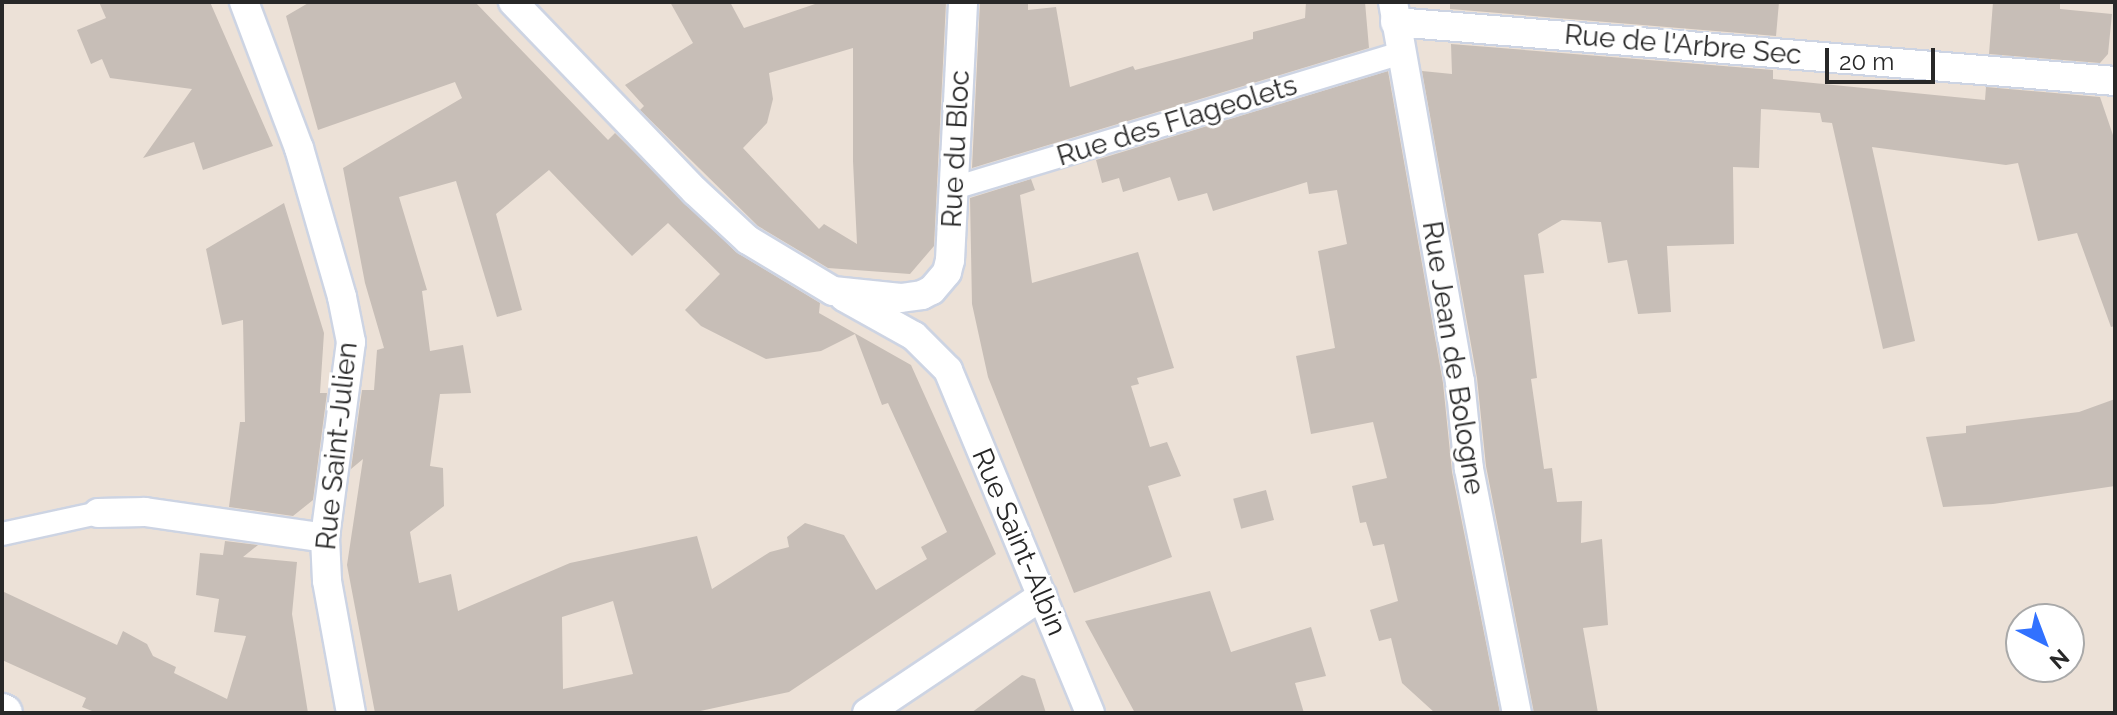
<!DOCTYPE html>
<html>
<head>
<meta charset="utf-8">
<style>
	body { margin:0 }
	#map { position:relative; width:2117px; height:715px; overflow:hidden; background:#ece1d7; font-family:Raleway,sans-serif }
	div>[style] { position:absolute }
	.building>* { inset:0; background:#c7beb7; transform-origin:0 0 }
	.roads { filter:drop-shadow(2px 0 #cdd4e3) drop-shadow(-2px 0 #cdd4e3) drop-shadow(0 2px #cdd4e3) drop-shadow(0 -2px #cdd4e3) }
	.pedestrian>* { height:22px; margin:-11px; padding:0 11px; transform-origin:11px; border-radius:11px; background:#fff }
	.minor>* { height:28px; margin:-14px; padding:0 14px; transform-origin:14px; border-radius:14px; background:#fff }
	.tertiary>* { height:36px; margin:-18px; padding:0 18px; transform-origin:18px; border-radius:18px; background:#fff }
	span { translate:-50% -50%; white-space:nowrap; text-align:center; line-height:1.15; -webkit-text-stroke:6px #fff; paint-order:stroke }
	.street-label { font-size:28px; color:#282828 }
	.frame { position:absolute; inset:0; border:4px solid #282828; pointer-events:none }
	.north { position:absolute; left:2005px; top:603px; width:80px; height:80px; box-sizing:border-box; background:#fff; border:2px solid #a9a9a9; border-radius:50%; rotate:138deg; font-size:22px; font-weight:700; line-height:32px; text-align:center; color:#282828 }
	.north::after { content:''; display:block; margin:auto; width:28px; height:36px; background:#3171ff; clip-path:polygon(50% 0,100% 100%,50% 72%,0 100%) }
	.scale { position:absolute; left:1825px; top:48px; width:110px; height:36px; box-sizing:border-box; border:4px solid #282828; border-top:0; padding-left:10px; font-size:24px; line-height:28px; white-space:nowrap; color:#282828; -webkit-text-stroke:6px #fff; paint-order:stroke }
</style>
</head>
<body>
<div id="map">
	<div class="building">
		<div style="clip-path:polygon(99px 2px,210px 2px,273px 146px,203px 170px,194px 142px,143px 158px,192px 89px,110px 78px,102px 59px,91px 64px,77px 30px,106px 18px)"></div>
		<div style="clip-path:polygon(evenodd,310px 2px,475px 2px,608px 140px,615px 133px,736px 252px,820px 303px,819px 313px,911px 365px,996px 554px,789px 692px,691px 713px,375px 713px,347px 565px,363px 459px,351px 469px,362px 390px,374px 390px,377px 350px,384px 348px,365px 283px,343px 168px,462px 98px,455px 82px,318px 130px,286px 16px,310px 2px,549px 170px,632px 256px,668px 223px,720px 274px,685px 310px,701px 326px,766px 359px,821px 351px,855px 334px,882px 405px,888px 403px,947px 532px,921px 547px,927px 559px,876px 590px,844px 535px,805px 523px,787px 537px,789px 547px,770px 552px,712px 589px,697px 536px,570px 563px,458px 611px,451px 574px,419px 583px,410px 532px,444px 506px,443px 468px,430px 466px,440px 394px,471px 393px,463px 345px,430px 351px,422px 291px,427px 290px,399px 197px,456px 181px,497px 317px,522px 310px,496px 214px,549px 170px,310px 2px,613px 601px,633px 674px,563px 689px,562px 617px,613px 601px)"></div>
		<div style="clip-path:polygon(evenodd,670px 2px,730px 2px,744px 28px,821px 2px,946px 2px,934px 246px,910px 274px,828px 268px,758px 226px,640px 110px,644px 106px,625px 85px,693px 43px,670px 2px,853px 48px,853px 161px,857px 244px,824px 224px,819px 229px,743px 148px,767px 123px,773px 99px,769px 73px,853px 48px)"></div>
		<div style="clip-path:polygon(980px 2px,1028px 2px,1028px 10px,1056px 7px,1070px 87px,1133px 66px,1135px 70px,1253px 39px,1253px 32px,1305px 18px,1306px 2px,1365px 2px,1369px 48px,972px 168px)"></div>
		<div style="clip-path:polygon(1450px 2px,1779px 2px,1776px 36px,1450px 9px)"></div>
		<div style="clip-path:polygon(1993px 2px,2060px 2px,2060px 9px,2112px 14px,2108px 54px,2100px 63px,1989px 54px)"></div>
		<div style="clip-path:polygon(1451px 44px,1773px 70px,1773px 79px,1985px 100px,1986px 87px,2100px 97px,2115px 141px,2115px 326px,2111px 327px,2077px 233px,2038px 241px,2018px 163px,2006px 165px,1872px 147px,1915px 341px,1883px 349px,1832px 123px,1822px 122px,1820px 113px,1761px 109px,1759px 168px,1733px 167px,1734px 244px,1667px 246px,1671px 312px,1638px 314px,1627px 260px,1608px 263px,1601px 222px,1562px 220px,1538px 234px,1544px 273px,1524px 275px,1537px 378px,1531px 379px,1544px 469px,1552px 468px,1557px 502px,1582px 501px,1581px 543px,1602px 539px,1608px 625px,1583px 628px,1598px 713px,1534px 713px,1486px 466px,1477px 378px,1422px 71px,1452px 74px)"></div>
		<div style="clip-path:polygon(1388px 71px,1443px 383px,1452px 472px,1500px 713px,1435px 713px,1402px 683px,1391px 638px,1379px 641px,1370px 610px,1398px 601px,1384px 544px,1373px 546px,1366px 522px,1360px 523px,1352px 486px,1387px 478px,1373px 422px,1311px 434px,1296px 356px,1335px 348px,1318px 251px,1347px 244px,1337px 190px,1309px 194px,1307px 182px,1213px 211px,1207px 193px,1178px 201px,1170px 177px,1123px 192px,1119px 178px,1102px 183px,1096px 160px)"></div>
		<div style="clip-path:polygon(1031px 179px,1035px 190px,1020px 195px,1032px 283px,1138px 252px,1174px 368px,1137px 378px,1139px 384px,1131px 386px,1150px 447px,1167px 442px,1181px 476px,1148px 486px,1172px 557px,1074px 593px,988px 377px,972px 304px,970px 198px)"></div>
		<div style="clip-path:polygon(284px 203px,324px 333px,320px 393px,327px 393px,313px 500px,293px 516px,229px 507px,240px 422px,245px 422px,243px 320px,222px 325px,206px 249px)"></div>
		<div style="clip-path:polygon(2115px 399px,2115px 486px,1993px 504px,1943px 507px,1926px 437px,1966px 433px,1966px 426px,2079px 412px)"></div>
		<div style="left:1266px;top:490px;width:31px;height:34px;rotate:75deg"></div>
		<div style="clip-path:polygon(225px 541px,258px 545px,243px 557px,297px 562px,292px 614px,308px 713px,97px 713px,82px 707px,86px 698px,2px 660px,2px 591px,117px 645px,123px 631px,147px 644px,153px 656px,176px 667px,174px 673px,227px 699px,246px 636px,214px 632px,219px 599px,196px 595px,200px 553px,223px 555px)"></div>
		<div style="clip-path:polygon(1210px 591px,1231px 652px,1311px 627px,1326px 676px,1295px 683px,1304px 713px,1135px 713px,1085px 621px)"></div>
		<div style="clip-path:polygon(1022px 675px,1035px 679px,1046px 713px,971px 713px)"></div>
	</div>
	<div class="roads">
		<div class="pedestrian">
			<div style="left:954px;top:188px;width:466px;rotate:-16.8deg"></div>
			<div style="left:2px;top:534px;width:98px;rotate:-12.3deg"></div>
		</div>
		<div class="minor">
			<div style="left:244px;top:2px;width:156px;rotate:69.4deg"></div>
			<div style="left:299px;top:148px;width:155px;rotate:73.9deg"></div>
			<div style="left:342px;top:297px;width:46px;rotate:78.7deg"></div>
			<div style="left:351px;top:342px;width:198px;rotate:97.6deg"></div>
			<div style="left:325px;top:538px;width:43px;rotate:87.3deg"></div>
			<div style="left:327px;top:581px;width:134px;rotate:79.7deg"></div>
			<div style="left:513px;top:2px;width:262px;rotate:46.1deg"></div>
			<div style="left:695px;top:191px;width:72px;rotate:42.8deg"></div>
			<div style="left:748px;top:240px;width:99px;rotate:31deg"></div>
			<div style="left:833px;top:291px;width:68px;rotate:5.9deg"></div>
			<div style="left:901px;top:298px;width:21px;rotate:-8deg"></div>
			<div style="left:922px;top:295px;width:11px;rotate:-27deg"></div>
			<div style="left:932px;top:290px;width:23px;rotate:-50deg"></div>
			<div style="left:947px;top:272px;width:12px;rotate:-76deg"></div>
			<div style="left:950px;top:260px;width:258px;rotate:-87.1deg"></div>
			<div style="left:1393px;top:2px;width:385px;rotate:80deg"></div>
			<div style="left:1460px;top:381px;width:88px;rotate:84.2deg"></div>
			<div style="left:1469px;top:469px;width:249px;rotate:78.9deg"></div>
			<div style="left:1395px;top:22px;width:722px;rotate:4.68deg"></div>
			<div style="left:844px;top:297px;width:80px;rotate:29.1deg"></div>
			<div style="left:914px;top:336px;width:48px;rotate:45deg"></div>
			<div style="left:948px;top:370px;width:371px;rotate:67.5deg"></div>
			<div style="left:98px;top:513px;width:47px;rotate:-1.2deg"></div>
			<div style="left:145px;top:512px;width:182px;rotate:8.2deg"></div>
			<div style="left:867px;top:713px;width:211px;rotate:-33.8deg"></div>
		</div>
		<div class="tertiary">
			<div style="left:2px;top:712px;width:2px;rotate:27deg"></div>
		</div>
	</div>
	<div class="street-label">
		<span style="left:1683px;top:45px;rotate:5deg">Rue de l'Arbre Sec</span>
		<span style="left:1177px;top:121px;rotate:-17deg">Rue des Flageolets</span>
		<span style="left:956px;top:149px;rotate:-87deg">Rue du Bloc</span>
		<span style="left:1453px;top:358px;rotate:81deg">Rue Jean de Bologne</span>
		<span style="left:337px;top:446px;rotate:-84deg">Rue Saint-Julien</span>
		<span style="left:1019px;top:542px;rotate:67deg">Rue Saint-Albin</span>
	</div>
	<div class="frame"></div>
	<div class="north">N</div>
	<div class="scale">20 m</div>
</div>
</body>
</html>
